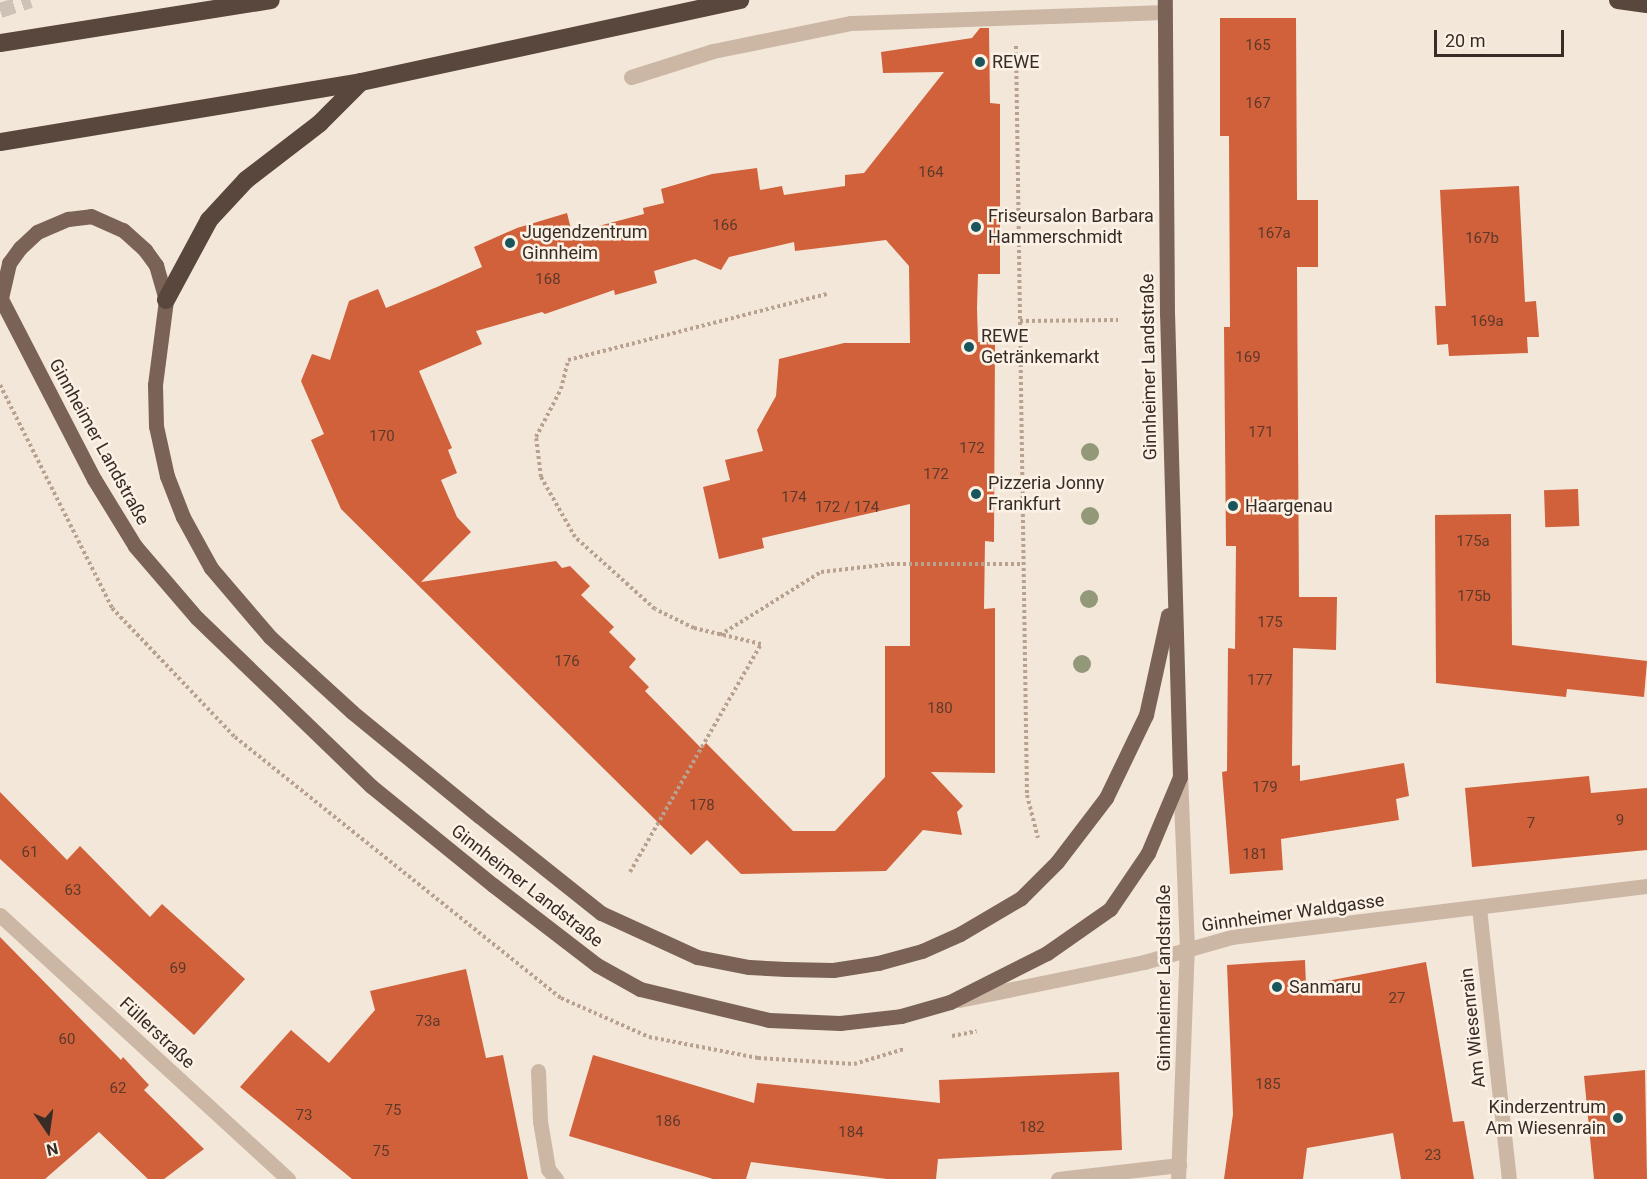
<!DOCTYPE html>
<html>
<head>
<meta charset="utf-8">
<style>
	body { margin:0 }
	#map { position:relative; width:1647px; height:1179px; overflow:hidden; background:#f3e7d9; font-family:Roboto,sans-serif }
	div>[style] { position:absolute }
	.building>* { inset:0; background:#d0613a; transform-origin:0 0 }
	.major-tunnel>* { height:15px; margin-top:-7.5px; transform-origin:0; background:repeating-linear-gradient(90deg,#cdc2b5 0 15px,transparent 0 23px) }
	.path>* { height:4px; margin-top:-2px; transform-origin:0; background:repeating-linear-gradient(90deg,#b8a18e 0 3px,transparent 0 6px) }
	.minor>* { height:15px; margin:-7.5px; padding:0 7.5px; transform-origin:7.5px; border-radius:7.5px; background:#ccb7a4 }
	.major>* { height:15px; margin:-7.5px; padding:0 7.5px; transform-origin:7.5px; border-radius:7.5px; background:#7a6356 }
	.highway>* { height:18px; margin:-9px; padding:0 9px; transform-origin:9px; border-radius:9px; background:#59463c }
	.trees>* { width:18px; height:18px; margin:-9px; border-radius:50%; background:#939878 }
	.dots>* { width:16px; height:16px; translate:-50% -50%; box-sizing:border-box; border:3px solid #fbf1e5; border-radius:50% }
	span { translate:-50% -50%; white-space:nowrap; text-align:center; line-height:1.15; -webkit-text-stroke:5px #fbf1e5; paint-order:stroke }
	.number-label { font-size:15px; color:#5d392b }
	.number-label span { -webkit-text-stroke-width:0 }
	.poi-label { font-size:18px; color:#372c26 }
	.left { translate:0 -50%; text-align:left }
	.right { translate:-100% -50%; text-align:right }
	.street-label { font-size:18px; color:#372c26 }
	.north { position:absolute; left:18px; top:1101px; width:60px; height:60px; -webkit-text-stroke:4px #fbf1e5; paint-order:stroke; rotate:167deg; font-size:16px; font-weight:700; line-height:24px; text-align:center; color:#372c26 }
	.north::after { content:''; display:block; margin:auto; width:21px; height:27px; background:#372c26; clip-path:polygon(50% 0,100% 100%,50% 72%,0 100%) }
	.scale { position:absolute; left:1434px; top:30px; width:130px; height:27px; box-sizing:border-box; border:3px solid #372c26; border-top:0; padding-left:8px; font-size:18px; line-height:21px; white-space:nowrap; color:#372c26; -webkit-text-stroke:4px #fbf1e5; paint-order:stroke }
</style>
</head>
<body>
<div id="map">
	<div class="building">
		<div style="clip-path:polygon(1220px 18px,1296px 18px,1297px 200px,1318px 200px,1318px 267px,1297px 267px,1299px 597px,1337px 597px,1336px 650px,1293px 648px,1292px 766px,1300px 765px,1300px 781px,1404px 763px,1409px 796px,1396px 799px,1399px 820px,1281px 839px,1283px 870px,1230px 874px,1222px 772px,1227px 771px,1228px 648px,1235px 649px,1236px 546px,1226px 546px,1224px 327px,1230px 327px,1229px 136px,1220px 136px)"></div>
		<div style="clip-path:polygon(evenodd,980px 28px,989px 28px,990px 103px,1000px 104px,1000px 274px,978px 274px,977px 308px,978px 342px,995px 342px,994px 542px,985px 541px,984px 609px,995px 608px,995px 773px,931px 772px,963px 806px,957px 812px,962px 835px,923px 830px,886px 871px,741px 874px,707px 840px,691px 855px,341px 509px,311px 440px,324px 434px,301px 381px,312px 354px,330px 360px,349px 301px,378px 289px,386px 308px,437px 287px,482px 267px,474px 247px,517px 228px,567px 213px,572px 233px,644px 214px,643px 208px,664px 203px,661px 189px,712px 174px,757px 168px,760px 190px,782px 186px,784px 195px,845px 186px,845px 175px,864px 173px,944px 72px,883px 73px,881px 52px,972px 38px,980px 28px,886px 240px,909px 266px,910px 343px,844px 343px,779px 359px,776px 396px,757px 430px,763px 451px,725px 460px,730px 480px,703px 487px,719px 559px,764px 548px,762px 538px,910px 504px,910px 646px,885px 646px,885px 777px,835px 831px,793px 831px,706px 743px,701px 748px,645px 691px,649px 687px,629px 667px,636px 659px,609px 632px,614px 627px,581px 595px,590px 586px,570px 566px,562px 568px,556px 561px,421px 582px,471px 532px,457px 517px,441px 480px,457px 473px,448px 450px,452px 448px,419px 371px,482px 344px,476px 331px,542px 312px,545px 314px,614px 290px,615px 295px,657px 283px,654px 271px,695px 259px,721px 270px,729px 257px,794px 242px,795px 251px,886px 240px)"></div>
		<div style="clip-path:polygon(1519px 186px,1525px 302px,1536px 301px,1539px 337px,1527px 337px,1528px 353px,1449px 356px,1448px 344px,1437px 345px,1435px 306px,1446px 306px,1440px 190px)"></div>
		<div style="left:1578px;top:489px;width:37px;height:34px;rotate:88deg"></div>
		<div style="clip-path:polygon(1511px 514px,1512px 645px,1647px 661px,1644px 697px,1567px 689px,1566px 697px,1436px 683px,1435px 515px)"></div>
		<div style="clip-path:polygon(1589px 776px,1591px 793px,1647px 788px,1647px 850px,1472px 867px,1465px 788px)"></div>
		<div style="clip-path:polygon(0 792px,67px 860px,80px 846px,150px 917px,162px 904px,245px 979px,194px 1035px,0 859px)"></div>
		<div style="clip-path:polygon(0 937px,121px 1060px,123px 1057px,149px 1085px,144px 1090px,204px 1149px,164px 1179px,148px 1179px,99px 1132px,45px 1179px,0 1179px)"></div>
		<div style="clip-path:polygon(1305px 960px,1306px 985px,1426px 962px,1453px 1122px,1464px 1121px,1474px 1179px,1401px 1179px,1393px 1133px,1307px 1148px,1303px 1179px,1224px 1179px,1233px 1114px,1227px 965px)"></div>
		<div style="clip-path:polygon(466px 969px,486px 1058px,503px 1055px,528px 1179px,352px 1179px,240px 1087px,291px 1030px,329px 1063px,375px 1010px,370px 991px)"></div>
		<div style="clip-path:polygon(593px 1055px,754px 1103px,757px 1083px,940px 1103px,939px 1080px,1119px 1072px,1122px 1150px,938px 1159px,936px 1179px,887px 1179px,751px 1162px,746px 1179px,713px 1179px,569px 1136px)"></div>
		<div style="clip-path:polygon(1645px 1070px,1647px 1179px,1594px 1179px,1584px 1076px)"></div>
	</div>
	<div class="major-tunnel">
		<div style="left:0;top:10px;width:32px;rotate:-18deg"></div>
	</div>
	<div class="path">
		<div style="left:1016px;top:46px;width:749px;rotate:89.16deg"></div>
		<div style="left:1027px;top:795px;width:44px;rotate:75.7deg"></div>
		<div style="left:1020px;top:321px;width:98px;rotate:-0.6deg"></div>
		<div style="left:0;top:385px;width:250px;rotate:63.3deg"></div>
		<div style="left:112px;top:608px;width:178px;rotate:46.4deg"></div>
		<div style="left:235px;top:737px;width:418px;rotate:38.7deg"></div>
		<div style="left:561px;top:998px;width:96px;rotate:23.9deg"></div>
		<div style="left:649px;top:1037px;width:111px;rotate:10.9deg"></div>
		<div style="left:758px;top:1058px;width:96px;rotate:3.6deg"></div>
		<div style="left:854px;top:1064px;width:52px;rotate:-16.7deg"></div>
		<div style="left:720px;top:635px;width:119px;rotate:-32deg"></div>
		<div style="left:821px;top:572px;width:70px;rotate:-6.5deg"></div>
		<div style="left:891px;top:564px;width:132px"></div>
		<div style="left:630px;top:872px;width:263px;rotate:-60.1deg"></div>
		<div style="left:761px;top:644px;width:69px;rotate:-166.6deg"></div>
		<div style="left:694px;top:628px;width:43px;rotate:-154deg"></div>
		<div style="left:655px;top:609px;width:108px;rotate:-138deg"></div>
		<div style="left:575px;top:537px;width:69px;rotate:-119.5deg"></div>
		<div style="left:541px;top:477px;width:40px;rotate:-97.1deg"></div>
		<div style="left:536px;top:437px;width:54px;rotate:-62.5deg"></div>
		<div style="left:561px;top:389px;width:30px;rotate:-76deg"></div>
		<div style="left:568px;top:360px;width:267px;rotate:-14.3deg"></div>
		<div style="left:952px;top:1036px;width:25px;rotate:-11deg"></div>
	</div>
	<div class="minor">
		<div style="left:631px;top:77px;width:86px;rotate:-17.6deg"></div>
		<div style="left:713px;top:51px;width:141px;rotate:-11.5deg"></div>
		<div style="left:851px;top:23px;width:314px;rotate:-2deg"></div>
		<div style="left:1479px;top:908px;width:273px;rotate:83.7deg"></div>
		<div style="left:0;top:915px;width:391px;rotate:42.5deg"></div>
		<div style="left:959px;top:1000px;width:189px;rotate:-11.6deg"></div>
		<div style="left:1144px;top:962px;width:91px;rotate:-16deg"></div>
		<div style="left:1231px;top:937px;width:419px;rotate:-7deg"></div>
		<div style="left:538px;top:1071px;width:50px;rotate:87.7deg"></div>
		<div style="left:540px;top:1121px;width:49px;rotate:80.5deg"></div>
		<div style="left:548px;top:1169px;width:13px;rotate:51deg"></div>
		<div style="left:1058px;top:1179px;width:122px;rotate:-6.6deg"></div>
		<div style="left:1178px;top:1179px;width:230px;rotate:-87.8deg"></div>
		<div style="left:1187px;top:949px;width:172px;rotate:-92.3deg"></div>
	</div>
	<div class="major">
		<div style="left:0;top:297px;width:205px;rotate:62.7deg"></div>
		<div style="left:94px;top:479px;width:79px;rotate:58.5deg"></div>
		<div style="left:135px;top:546px;width:95px;rotate:49.3deg"></div>
		<div style="left:197px;top:618px;width:242px;rotate:44deg"></div>
		<div style="left:371px;top:786px;width:157px;rotate:39.1deg"></div>
		<div style="left:493px;top:885px;width:131px;rotate:37.6deg"></div>
		<div style="left:597px;top:965px;width:49px;rotate:29.2deg"></div>
		<div style="left:640px;top:989px;width:133px;rotate:13.5deg"></div>
		<div style="left:769px;top:1020px;width:71px;rotate:2.4deg"></div>
		<div style="left:840px;top:1023px;width:61px;rotate:-6.5deg"></div>
		<div style="left:901px;top:1016px;width:51px;rotate:-15.9deg"></div>
		<div style="left:950px;top:1002px;width:109px;rotate:-26.8deg"></div>
		<div style="left:1047px;top:953px;width:77px;rotate:-34.9deg"></div>
		<div style="left:1110px;top:909px;width:68px;rotate:-55.8deg"></div>
		<div style="left:1148px;top:853px;width:82px;rotate:-67.2deg"></div>
		<div style="left:1180px;top:777px;width:462px;rotate:-91.6deg"></div>
		<div style="left:1167px;top:315px;width:315px;rotate:-90.4deg"></div>
		<div style="left:1px;top:298px;width:36px;rotate:-77deg"></div>
		<div style="left:9px;top:263px;width:19px;rotate:-54deg"></div>
		<div style="left:20px;top:248px;width:23px;rotate:-43deg"></div>
		<div style="left:37px;top:232px;width:34px;rotate:-23deg"></div>
		<div style="left:68px;top:219px;width:23px;rotate:-7deg"></div>
		<div style="left:91px;top:216px;width:35px;rotate:24deg"></div>
		<div style="left:123px;top:230px;width:30px;rotate:42deg"></div>
		<div style="left:145px;top:250px;width:19px;rotate:54deg"></div>
		<div style="left:156px;top:265px;width:36px;rotate:74deg"></div>
		<div style="left:166px;top:300px;width:86px;rotate:97.4deg"></div>
		<div style="left:155px;top:385px;width:41px;rotate:88.6deg"></div>
		<div style="left:156px;top:426px;width:51px;rotate:77.6deg"></div>
		<div style="left:167px;top:476px;width:44px;rotate:68.7deg"></div>
		<div style="left:183px;top:517px;width:58px;rotate:61.2deg"></div>
		<div style="left:211px;top:568px;width:91px;rotate:49.5deg"></div>
		<div style="left:270px;top:637px;width:111px;rotate:42.4deg"></div>
		<div style="left:352px;top:712px;width:164px;rotate:39.3deg"></div>
		<div style="left:479px;top:816px;width:156px;rotate:38.5deg"></div>
		<div style="left:601px;top:913px;width:106px;rotate:24.6deg"></div>
		<div style="left:697px;top:957px;width:53px;rotate:10.9deg"></div>
		<div style="left:749px;top:967px;width:37px;rotate:3deg"></div>
		<div style="left:786px;top:969px;width:47px;rotate:1.2deg"></div>
		<div style="left:833px;top:970px;width:46px;rotate:-8.8deg"></div>
		<div style="left:878px;top:963px;width:46px;rotate:-15.3deg"></div>
		<div style="left:922px;top:951px;width:42px;rotate:-24.1deg"></div>
		<div style="left:960px;top:934px;width:71px;rotate:-30.5deg"></div>
		<div style="left:1021px;top:898px;width:51px;rotate:-45deg"></div>
		<div style="left:1057px;top:862px;width:81px;rotate:-52.6deg"></div>
		<div style="left:1106px;top:798px;width:92px;rotate:-64.3deg"></div>
		<div style="left:1146px;top:715px;width:102px;rotate:-77.6deg"></div>
	</div>
	<div class="highway">
		<div style="left:1618px;top:0;width:29px;rotate:8deg"></div>
		<div style="left:0;top:43px;width:274px;rotate:-9deg"></div>
		<div style="left:0;top:142px;width:366px;rotate:-9.4deg"></div>
		<div style="left:361px;top:82px;width:388px;rotate:-12.2deg"></div>
		<div style="left:166px;top:300px;width:91px;rotate:-61.7deg"></div>
		<div style="left:209px;top:220px;width:54px;rotate:-47.2deg"></div>
		<div style="left:246px;top:180px;width:93px;rotate:-37.6deg"></div>
		<div style="left:320px;top:123px;width:58px;rotate:-45deg"></div>
	</div>
	<div class="trees">
		<div style="left:1090px;top:452px"></div>
		<div style="left:1090px;top:516px"></div>
		<div style="left:1089px;top:599px"></div>
		<div style="left:1082px;top:664px"></div>
	</div>
	<div class="dots">
		<div style="left:980px;top:62px;background:#18565c"></div>
		<div style="left:976px;top:227px;background:#18565c"></div>
		<div style="left:510px;top:243px;background:#18565c"></div>
		<div style="left:969px;top:347px;background:#18565c"></div>
		<div style="left:976px;top:494px;background:#18565c"></div>
		<div style="left:1233px;top:506px;background:#18565c"></div>
		<div style="left:1277px;top:987px;background:#18565c"></div>
		<div style="left:1618px;top:1118px;background:#18565c"></div>
	</div>
	<div class="number-label">
		<span style="left:1258px;top:46px">165</span>
		<span style="left:1258px;top:104px">167</span>
		<span style="left:931px;top:173px">164</span>
		<span style="left:725px;top:226px">166</span>
		<span style="left:1274px;top:234px">167a</span>
		<span style="left:1482px;top:239px">167b</span>
		<span style="left:548px;top:280px">168</span>
		<span style="left:1487px;top:322px">169a</span>
		<span style="left:1248px;top:358px">169</span>
		<span style="left:1261px;top:433px">171</span>
		<span style="left:382px;top:437px">170</span>
		<span style="left:972px;top:449px">172</span>
		<span style="left:936px;top:475px">172</span>
		<span style="left:794px;top:498px">174</span>
		<span style="left:847px;top:508px">172 / 174</span>
		<span style="left:1473px;top:542px">175a</span>
		<span style="left:1474px;top:597px">175b</span>
		<span style="left:1270px;top:623px">175</span>
		<span style="left:567px;top:662px">176</span>
		<span style="left:1260px;top:681px">177</span>
		<span style="left:940px;top:709px">180</span>
		<span style="left:1265px;top:788px">179</span>
		<span style="left:702px;top:806px">178</span>
		<span style="left:1620px;top:821px">9</span>
		<span style="left:1531px;top:824px">7</span>
		<span style="left:30px;top:853px">61</span>
		<span style="left:1255px;top:855px">181</span>
		<span style="left:73px;top:891px">63</span>
		<span style="left:178px;top:969px">69</span>
		<span style="left:1397px;top:999px">27</span>
		<span style="left:428px;top:1022px">73a</span>
		<span style="left:67px;top:1040px">60</span>
		<span style="left:1268px;top:1085px">185</span>
		<span style="left:118px;top:1089px">62</span>
		<span style="left:393px;top:1111px">75</span>
		<span style="left:304px;top:1116px">73</span>
		<span style="left:668px;top:1122px">186</span>
		<span style="left:1032px;top:1128px">182</span>
		<span style="left:851px;top:1133px">184</span>
		<span style="left:381px;top:1152px">75</span>
		<span style="left:1433px;top:1156px">23</span>
	</div>
	<div class="poi-label">
		<span class="left" style="left:992px;top:62px">REWE</span>
		<span class="left" style="left:988px;top:227px">Friseursalon Barbara<br>Hammerschmidt</span>
		<span class="left" style="left:522px;top:243px">Jugendzentrum<br>Ginnheim</span>
		<span class="left" style="left:981px;top:347px">REWE<br>Getränkemarkt</span>
		<span class="left" style="left:988px;top:494px">Pizzeria Jonny<br>Frankfurt</span>
		<span class="left" style="left:1245px;top:506px">Haargenau</span>
		<span class="left" style="left:1289px;top:987px">Sanmaru</span>
		<span class="right" style="left:1606px;top:1118px">Kinderzentrum<br>Am Wiesenrain</span>
	</div>
	<div class="street-label">
		<span style="left:1149px;top:367px;rotate:-91deg">Ginnheimer Landstraße</span>
		<span style="left:99px;top:442px;rotate:61deg">Ginnheimer Landstraße</span>
		<span style="left:527px;top:886px;rotate:38deg">Ginnheimer Landstraße</span>
		<span style="left:1293px;top:913px;rotate:-8deg">Ginnheimer Waldgasse</span>
		<span style="left:1164px;top:978px;rotate:-90deg">Ginnheimer Landstraße</span>
		<span style="left:1473px;top:1028px;rotate:-96deg">Am Wiesenrain</span>
		<span style="left:157px;top:1033px;rotate:43deg">Füllerstraße</span>
	</div>
	<div class="north">N</div>
	<div class="scale">20 m</div>
</div>
</body>
</html>
